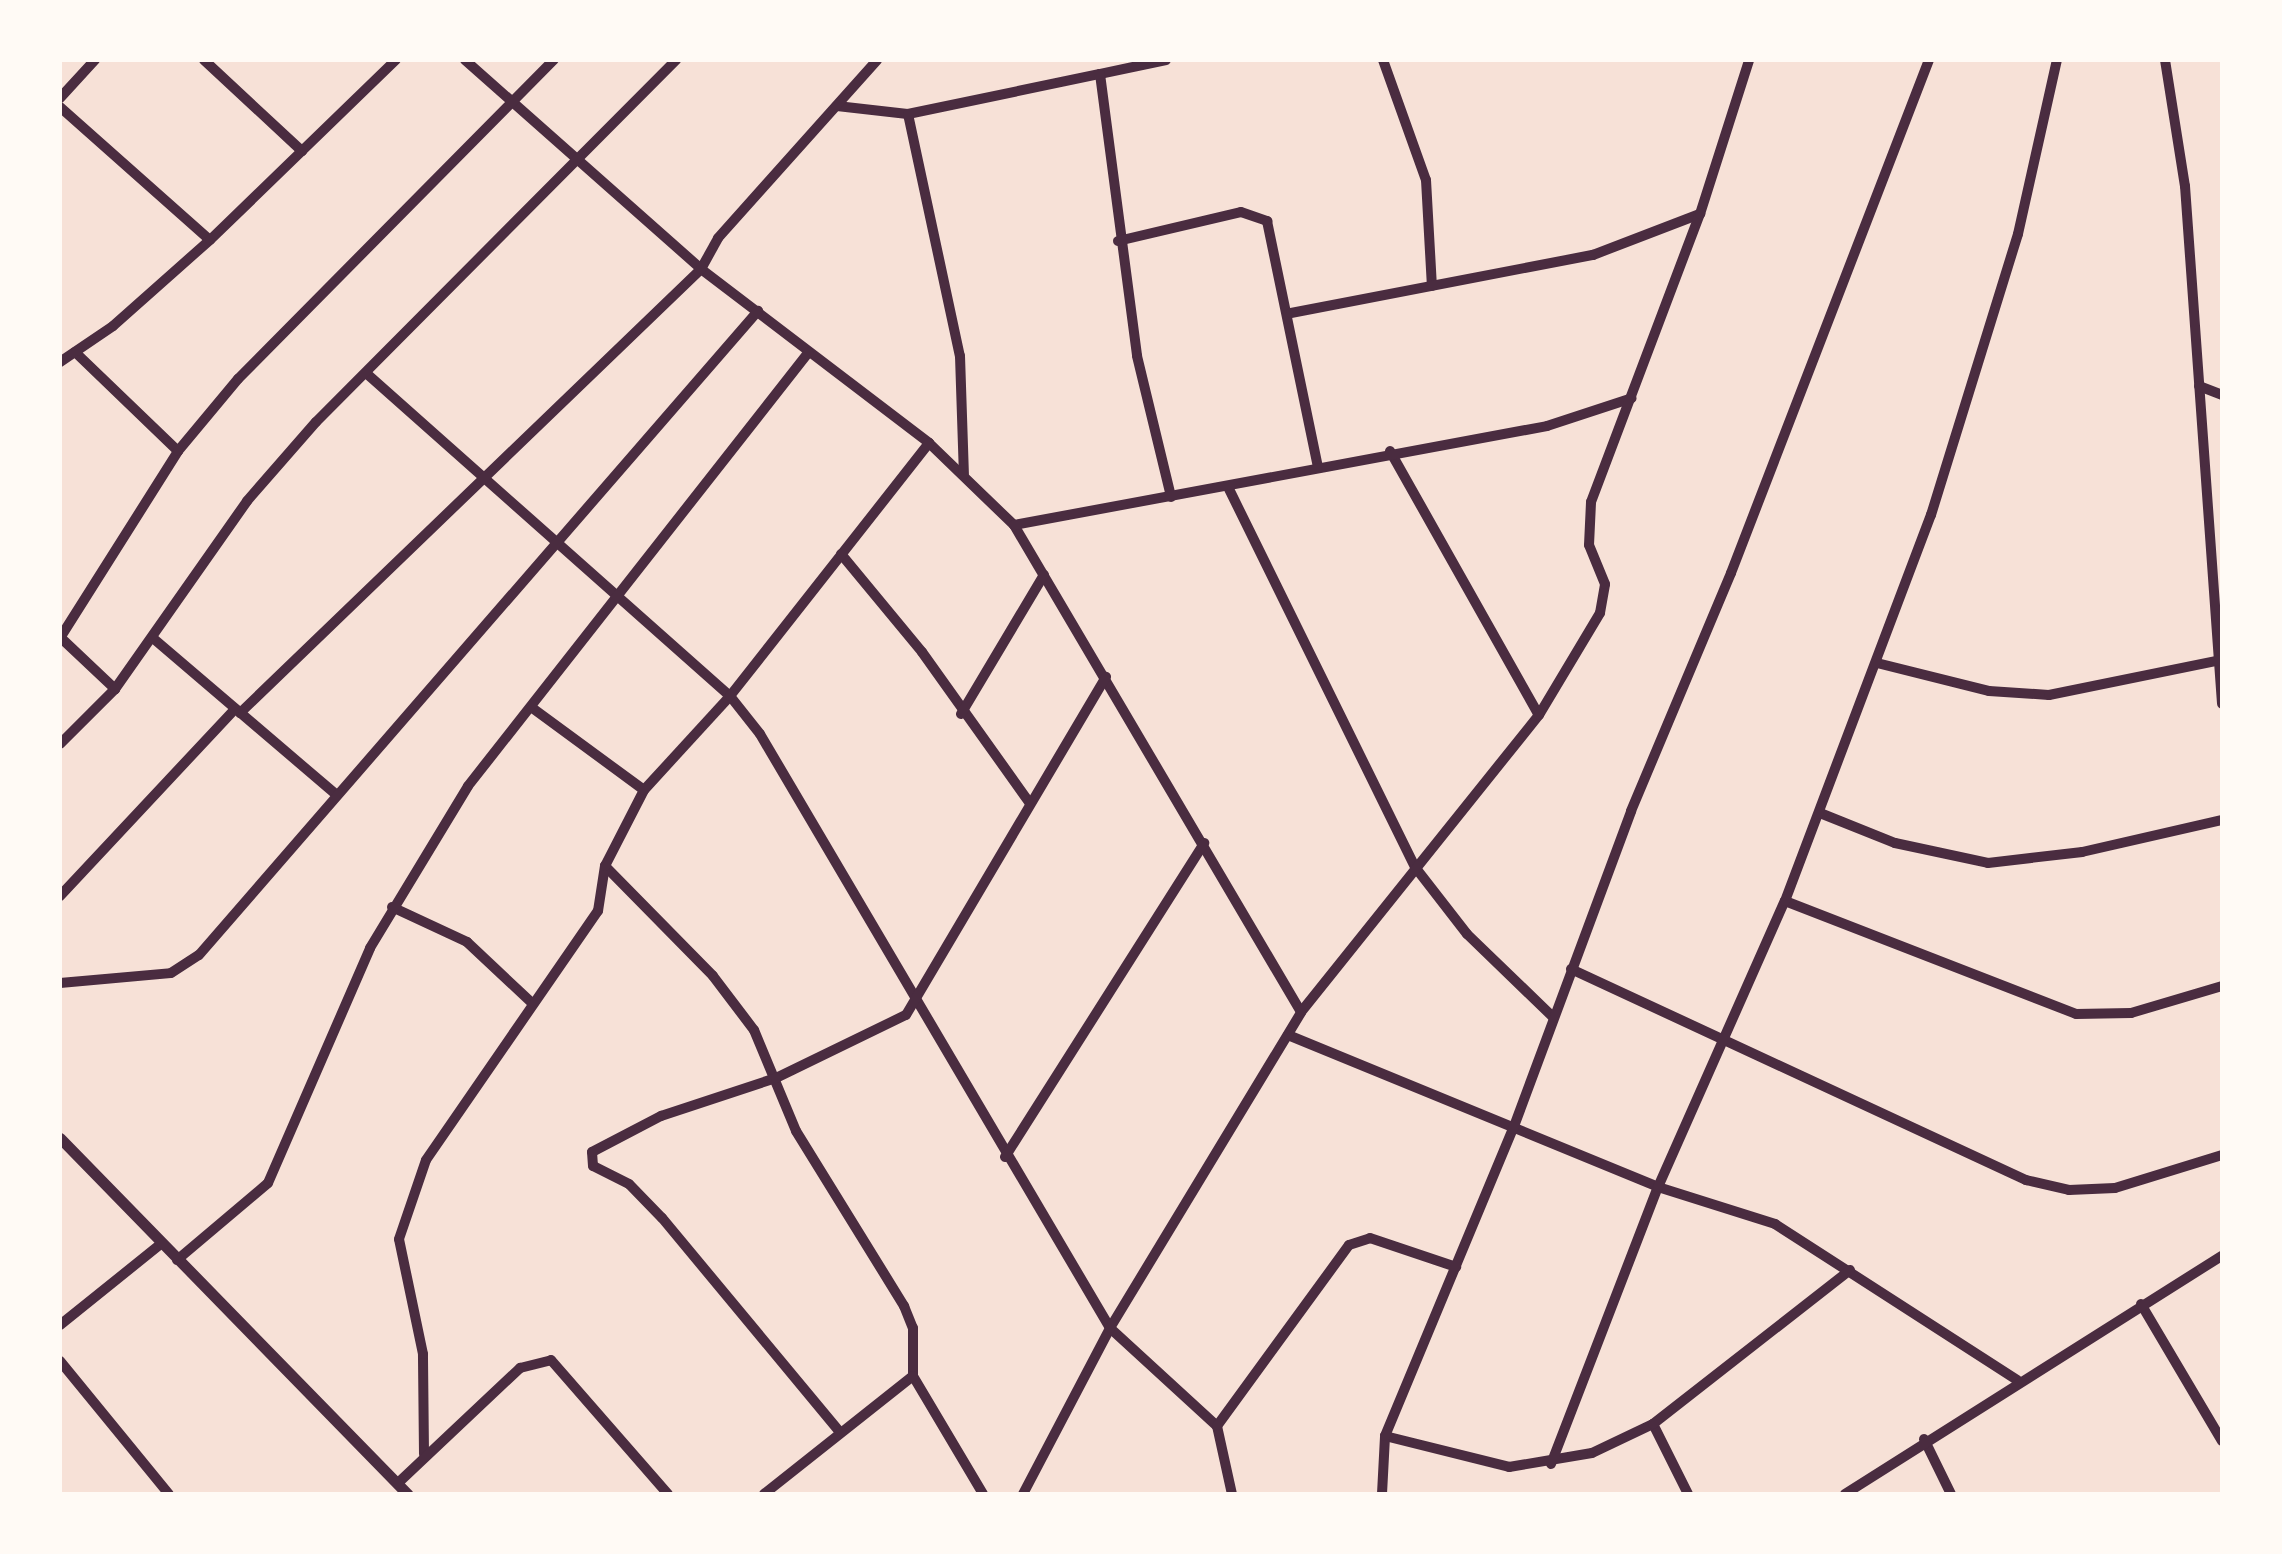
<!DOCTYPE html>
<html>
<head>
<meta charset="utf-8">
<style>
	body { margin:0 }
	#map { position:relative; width:2282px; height:1554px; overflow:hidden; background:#f7e1d7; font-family:"Golos Text",sans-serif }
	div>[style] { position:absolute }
	.minor>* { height:10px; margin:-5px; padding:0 5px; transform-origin:5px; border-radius:5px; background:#4a2c40 }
	.tertiary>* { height:11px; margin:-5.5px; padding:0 5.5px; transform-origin:5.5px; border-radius:5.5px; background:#4a2c40 }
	span { translate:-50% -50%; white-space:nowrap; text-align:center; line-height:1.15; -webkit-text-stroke:9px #fffaf5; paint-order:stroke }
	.frame { position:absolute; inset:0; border:62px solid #fffaf5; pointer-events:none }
</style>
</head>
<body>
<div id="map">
	<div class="minor">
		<div style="left:204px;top:60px;width:134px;rotate:42.9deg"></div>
		<div style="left:465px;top:60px;width:315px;rotate:41.5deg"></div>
		<div style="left:701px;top:269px;width:287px;rotate:37.3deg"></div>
		<div style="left:929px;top:443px;width:118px;rotate:44deg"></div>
		<div style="left:1014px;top:525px;width:565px;rotate:59.49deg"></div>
		<div style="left:1166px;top:60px;width:67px;rotate:168deg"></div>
		<div style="left:1100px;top:74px;width:284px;rotate:82.5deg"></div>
		<div style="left:1137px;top:356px;width:145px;rotate:76.4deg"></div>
		<div style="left:1383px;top:60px;width:127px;rotate:70.3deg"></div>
		<div style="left:1426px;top:180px;width:106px;rotate:86.8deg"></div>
		<div style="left:2165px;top:60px;width:128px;rotate:81deg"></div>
		<div style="left:2185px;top:186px;width:519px;rotate:85.91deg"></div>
		<div style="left:60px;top:98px;width:52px;rotate:-47.4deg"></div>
		<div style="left:837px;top:106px;width:71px;rotate:6.4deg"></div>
		<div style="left:908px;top:114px;width:248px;rotate:77.9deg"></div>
		<div style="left:960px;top:356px;width:118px;rotate:88.1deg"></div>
		<div style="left:60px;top:107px;width:200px;rotate:41.6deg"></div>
		<div style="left:908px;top:114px;width:196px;rotate:-11.8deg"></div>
		<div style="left:1118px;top:241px;width:126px;rotate:-13.3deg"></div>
		<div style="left:1241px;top:212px;width:28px;rotate:19deg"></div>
		<div style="left:1267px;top:221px;width:252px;rotate:78.3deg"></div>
		<div style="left:1291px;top:313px;width:308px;rotate:-10.9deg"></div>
		<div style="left:1593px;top:255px;width:115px;rotate:-21deg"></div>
		<div style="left:75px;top:352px;width:143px;rotate:43.9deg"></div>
		<div style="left:60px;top:362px;width:64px;rotate:-34.2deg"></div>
		<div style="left:113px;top:326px;width:130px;rotate:-41.6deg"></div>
		<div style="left:210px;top:240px;width:259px;rotate:-44.1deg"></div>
		<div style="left:366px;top:373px;width:487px;rotate:41.6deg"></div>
		<div style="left:730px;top:696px;width:48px;rotate:51.7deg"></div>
		<div style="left:760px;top:734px;width:689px;rotate:59.49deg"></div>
		<div style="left:1110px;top:1328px;width:145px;rotate:42.5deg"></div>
		<div style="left:1217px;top:1426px;width:70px;rotate:77.6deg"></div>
		<div style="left:2199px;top:386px;width:25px;rotate:21deg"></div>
		<div style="left:1390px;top:451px;width:303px;rotate:60.6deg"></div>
		<div style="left:1229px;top:489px;width:421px;rotate:63.8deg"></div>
		<div style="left:1415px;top:867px;width:85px;rotate:52.2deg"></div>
		<div style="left:1467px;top:934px;width:120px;rotate:44deg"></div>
		<div style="left:1014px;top:525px;width:542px;rotate:-10.52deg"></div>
		<div style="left:1547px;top:426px;width:89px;rotate:-18.2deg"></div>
		<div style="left:841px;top:554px;width:127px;rotate:50.4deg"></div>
		<div style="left:922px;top:652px;width:184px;rotate:54.5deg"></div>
		<div style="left:60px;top:637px;width:76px;rotate:43.4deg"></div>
		<div style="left:60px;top:638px;width:221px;rotate:-57.7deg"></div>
		<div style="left:178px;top:451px;width:94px;rotate:-50.2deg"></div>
		<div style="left:238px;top:379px;width:449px;rotate:-45.3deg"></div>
		<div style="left:154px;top:639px;width:237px;rotate:40.5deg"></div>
		<div style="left:1877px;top:663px;width:115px;rotate:14deg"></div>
		<div style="left:1989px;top:691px;width:60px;rotate:3.8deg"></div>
		<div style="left:2049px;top:695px;width:176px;rotate:-11.5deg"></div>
		<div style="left:531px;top:707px;width:140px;rotate:36.3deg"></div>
		<div style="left:240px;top:713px;width:640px;rotate:-43.92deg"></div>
		<div style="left:701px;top:269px;width:35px;rotate:-61deg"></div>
		<div style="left:718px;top:238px;width:239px;rotate:-48.2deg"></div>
		<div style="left:961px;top:714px;width:162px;rotate:-59.2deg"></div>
		<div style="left:60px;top:744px;width:78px;rotate:-45deg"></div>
		<div style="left:115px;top:689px;width:230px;rotate:-54.9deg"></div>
		<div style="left:247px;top:501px;width:105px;rotate:-48.9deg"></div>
		<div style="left:316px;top:422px;width:511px;rotate:-45.16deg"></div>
		<div style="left:1820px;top:813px;width:81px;rotate:21.8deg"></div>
		<div style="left:1895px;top:843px;width:95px;rotate:12.1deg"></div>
		<div style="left:1988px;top:863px;width:95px;rotate:-6.7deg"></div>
		<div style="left:2082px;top:852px;width:144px;rotate:-12.9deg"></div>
		<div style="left:605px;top:866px;width:154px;rotate:45.5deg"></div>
		<div style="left:713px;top:976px;width:68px;rotate:52.8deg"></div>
		<div style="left:754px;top:1030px;width:109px;rotate:67.4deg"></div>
		<div style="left:796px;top:1131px;width:206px;rotate:58.3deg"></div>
		<div style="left:904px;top:1306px;width:24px;rotate:68deg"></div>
		<div style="left:913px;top:1328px;width:48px;rotate:90deg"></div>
		<div style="left:913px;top:1376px;width:137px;rotate:59.3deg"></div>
		<div style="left:60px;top:896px;width:256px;rotate:-46.9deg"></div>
		<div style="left:1785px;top:901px;width:312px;rotate:21.2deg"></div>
		<div style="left:2076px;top:1014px;width:55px;rotate:-1deg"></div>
		<div style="left:2131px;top:1013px;width:95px;rotate:-16.5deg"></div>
		<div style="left:392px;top:907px;width:83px;rotate:25deg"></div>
		<div style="left:467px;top:942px;width:89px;rotate:43.2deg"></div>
		<div style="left:1571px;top:969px;width:502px;rotate:24.88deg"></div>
		<div style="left:2026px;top:1180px;width:44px;rotate:13.1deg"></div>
		<div style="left:2069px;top:1190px;width:46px;rotate:-2.5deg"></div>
		<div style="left:2115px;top:1188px;width:112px;rotate:-17.1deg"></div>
		<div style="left:60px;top:983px;width:111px;rotate:-5.1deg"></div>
		<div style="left:171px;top:973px;width:33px;rotate:-33deg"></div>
		<div style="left:199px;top:955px;width:853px;rotate:-49.04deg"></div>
		<div style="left:1288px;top:1035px;width:400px;rotate:22.3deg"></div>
		<div style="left:1658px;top:1187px;width:123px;rotate:17.5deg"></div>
		<div style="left:1775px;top:1224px;width:288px;rotate:32.8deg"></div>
		<div style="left:1005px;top:1157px;width:372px;rotate:-57.6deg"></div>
		<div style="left:177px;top:1260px;width:119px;rotate:-40.2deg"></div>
		<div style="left:268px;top:1183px;width:256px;rotate:-66.5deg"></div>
		<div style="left:370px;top:948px;width:189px;rotate:-58.8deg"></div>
		<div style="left:468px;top:786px;width:551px;rotate:-51.86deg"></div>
		<div style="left:2141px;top:1304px;width:159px;rotate:59.4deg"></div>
		<div style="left:60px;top:1325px;width:131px;rotate:-38.8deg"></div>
		<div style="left:60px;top:1361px;width:172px;rotate:50.7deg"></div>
		<div style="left:1653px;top:1424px;width:78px;rotate:63.4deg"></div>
		<div style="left:1217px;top:1426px;width:224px;rotate:-53.9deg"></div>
		<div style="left:1349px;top:1245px;width:22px;rotate:-18deg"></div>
		<div style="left:1370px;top:1238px;width:91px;rotate:18.6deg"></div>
		<div style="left:839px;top:1431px;width:277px;rotate:-129.7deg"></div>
		<div style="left:662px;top:1218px;width:47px;rotate:-134.1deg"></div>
		<div style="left:629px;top:1184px;width:40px;rotate:-153.4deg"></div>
		<div style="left:593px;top:1166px;width:14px;rotate:-94deg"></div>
		<div style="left:592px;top:1152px;width:78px;rotate:-27.6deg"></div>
		<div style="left:661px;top:1116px;width:121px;rotate:-18.3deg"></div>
		<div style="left:776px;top:1078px;width:144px;rotate:-25.9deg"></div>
		<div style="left:906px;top:1015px;width:393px;rotate:-59.4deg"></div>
		<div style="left:1385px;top:1436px;width:128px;rotate:14deg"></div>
		<div style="left:1509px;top:1467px;width:84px;rotate:-9.6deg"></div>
		<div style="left:1592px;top:1453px;width:68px;rotate:-25.4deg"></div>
		<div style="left:1653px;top:1424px;width:250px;rotate:-38deg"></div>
		<div style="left:1924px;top:1439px;width:61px;rotate:63.9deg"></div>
		<div style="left:424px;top:1454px;width:100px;rotate:-90.6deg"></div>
		<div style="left:423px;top:1354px;width:117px;rotate:-101.8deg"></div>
		<div style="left:399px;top:1239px;width:83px;rotate:-71.1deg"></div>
		<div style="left:426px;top:1160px;width:303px;rotate:-55.4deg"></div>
		<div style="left:598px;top:911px;width:46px;rotate:-81.2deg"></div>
		<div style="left:605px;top:866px;width:85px;rotate:-62.8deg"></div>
		<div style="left:644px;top:790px;width:127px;rotate:-47.5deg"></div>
		<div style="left:730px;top:696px;width:322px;rotate:-51.8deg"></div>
		<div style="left:1551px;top:1464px;width:297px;rotate:-68.9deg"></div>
		<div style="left:1658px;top:1187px;width:313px;rotate:-66.1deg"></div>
		<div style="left:1785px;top:901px;width:413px;rotate:-69.3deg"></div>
		<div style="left:1931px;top:515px;width:294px;rotate:-72.8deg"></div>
		<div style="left:2018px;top:234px;width:178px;rotate:-77.4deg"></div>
		<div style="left:398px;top:1483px;width:168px;rotate:-43.3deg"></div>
		<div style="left:520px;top:1368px;width:32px;rotate:-14deg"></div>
		<div style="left:551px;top:1360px;width:178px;rotate:48.9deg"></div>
		<div style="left:764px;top:1494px;width:190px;rotate:-38.4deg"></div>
		<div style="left:1023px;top:1494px;width:187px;rotate:-62.3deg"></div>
		<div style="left:1110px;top:1328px;width:369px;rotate:-58.8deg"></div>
		<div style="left:1301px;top:1012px;width:381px;rotate:-51.3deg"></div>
		<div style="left:1539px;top:715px;width:119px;rotate:-59.1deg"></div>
		<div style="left:1600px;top:613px;width:29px;rotate:-80deg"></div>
		<div style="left:1605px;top:584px;width:42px;rotate:-112.3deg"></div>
		<div style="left:1589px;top:545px;width:43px;rotate:-87.3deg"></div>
		<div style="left:1591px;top:502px;width:308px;rotate:-69.3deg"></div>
		<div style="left:1700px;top:214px;width:162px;rotate:-72.3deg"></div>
		<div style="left:1382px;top:1494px;width:58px;rotate:-87deg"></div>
		<div style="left:1385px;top:1436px;width:333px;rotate:-67.4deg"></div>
		<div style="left:1513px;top:1129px;width:339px;rotate:-69.6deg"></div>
		<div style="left:1631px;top:811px;width:258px;rotate:-67.2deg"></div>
		<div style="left:1731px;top:573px;width:550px;rotate:-68.9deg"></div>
		<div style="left:1845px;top:1494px;width:446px;rotate:-32.3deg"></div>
	</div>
	<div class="tertiary">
		<div style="left:60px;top:1138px;width:498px;rotate:45.7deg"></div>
	</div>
	<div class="frame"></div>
</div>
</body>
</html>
